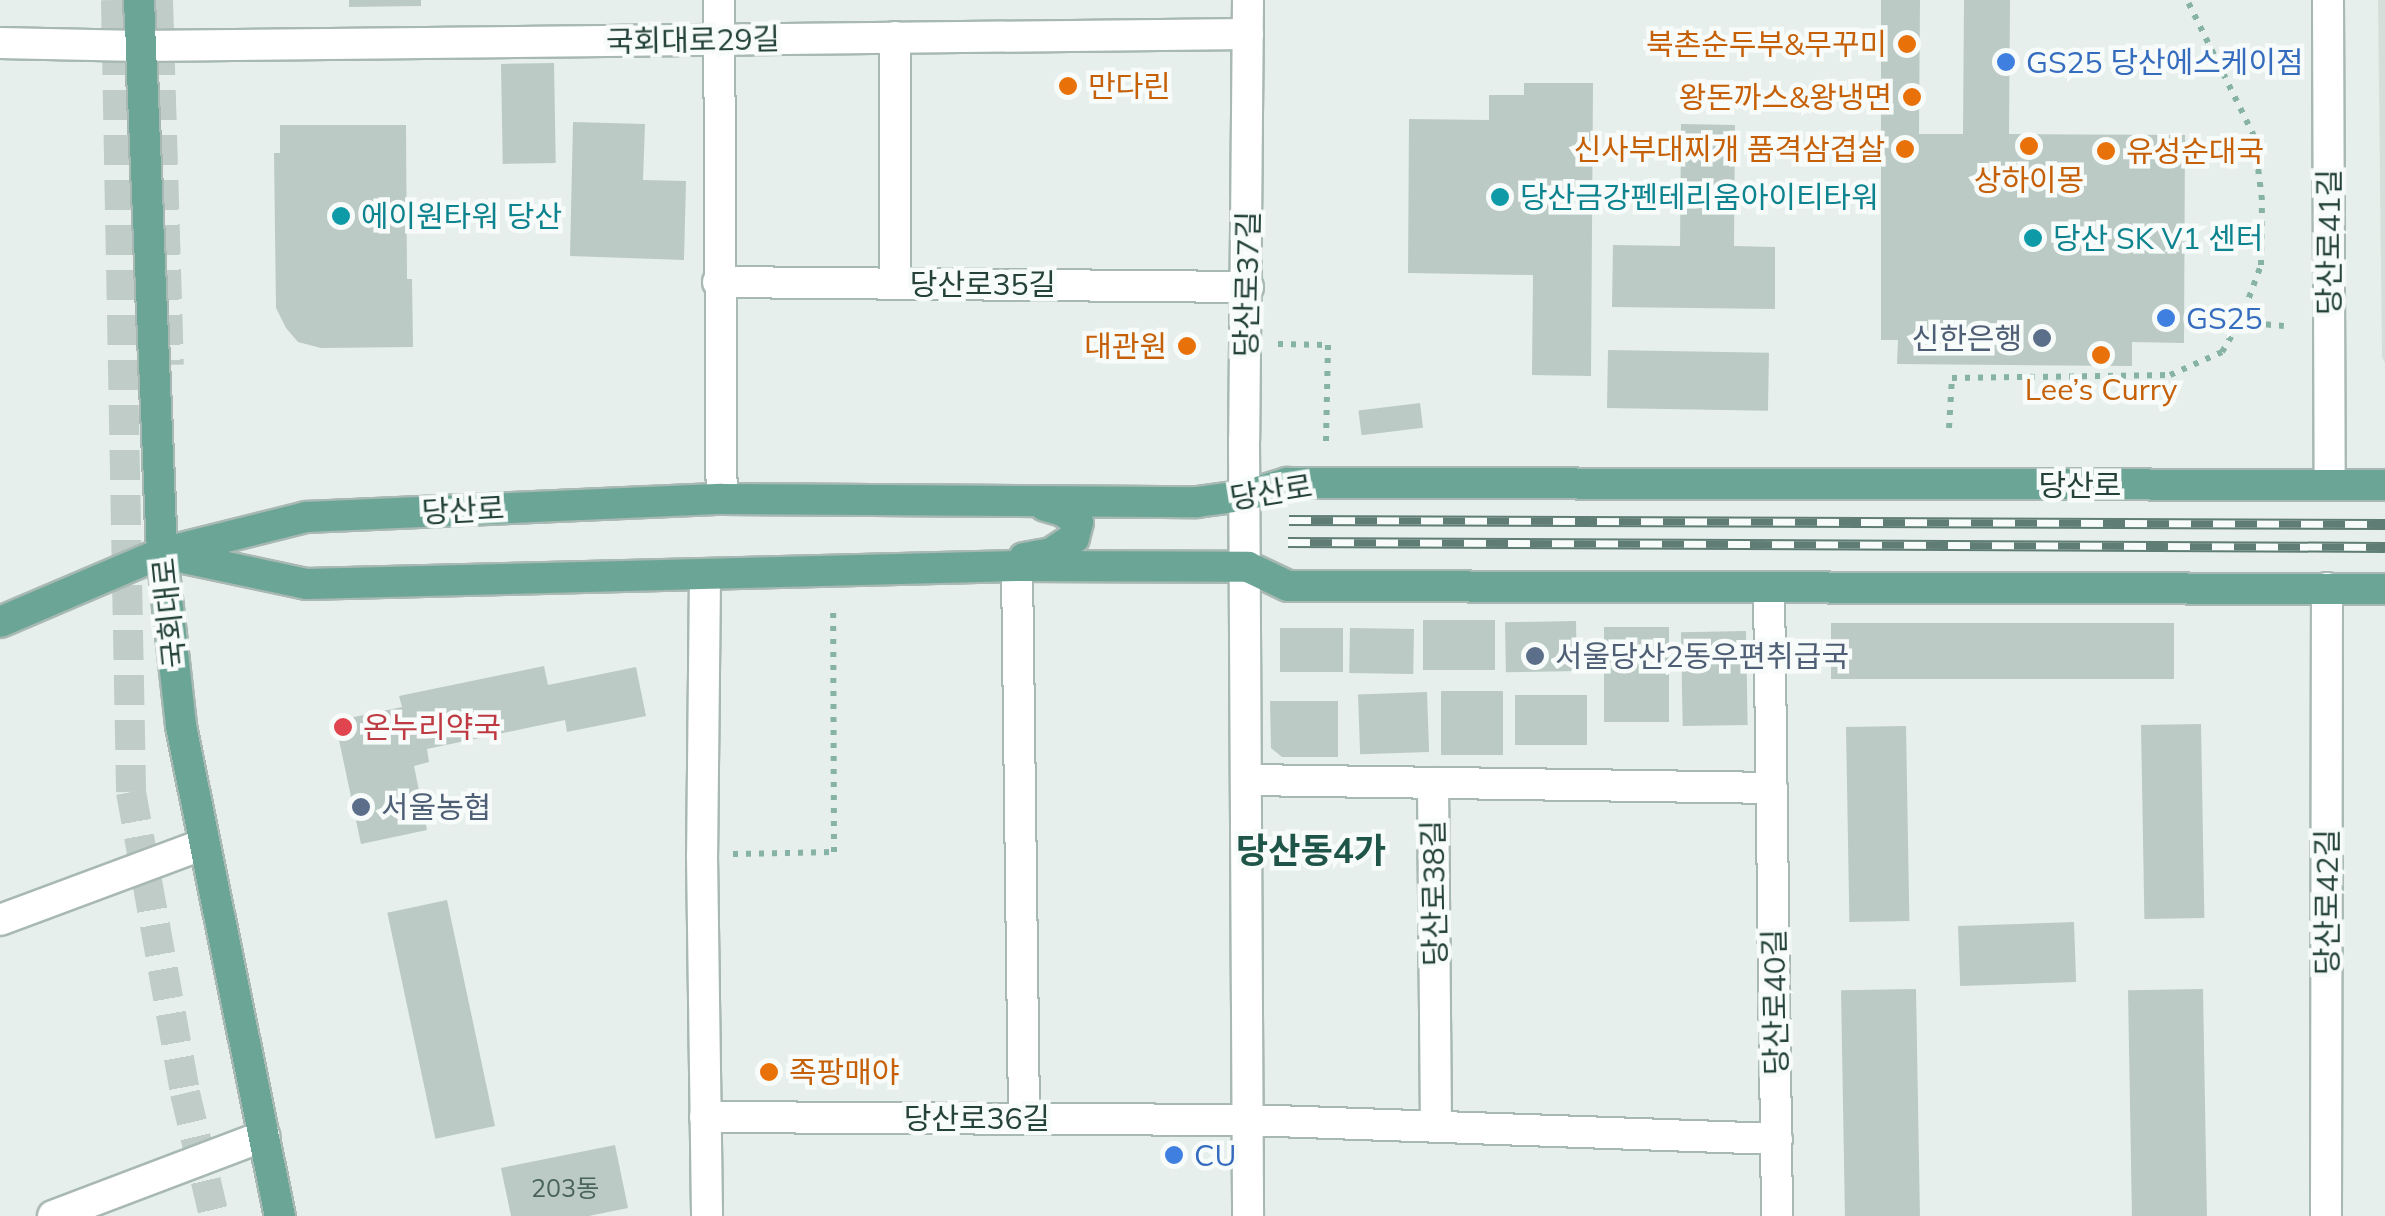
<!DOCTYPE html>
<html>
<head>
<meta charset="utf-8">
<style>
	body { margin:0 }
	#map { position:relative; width:2385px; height:1216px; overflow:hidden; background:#e6efeb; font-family:Mulish,"Noto Sans KR",sans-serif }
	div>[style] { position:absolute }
	.built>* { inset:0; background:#d4dfda }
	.building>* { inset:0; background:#bbcac4; transform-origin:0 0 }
	.highway-tunnel>* { height:30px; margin-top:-15px; transform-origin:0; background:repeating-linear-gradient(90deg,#bfccc8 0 30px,transparent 0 45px) }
	.path>* { height:6px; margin-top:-3px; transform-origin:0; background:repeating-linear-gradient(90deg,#86b3a5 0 5px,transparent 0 13px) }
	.roads { filter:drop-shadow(2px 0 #a8b8b2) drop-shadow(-2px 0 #a8b8b2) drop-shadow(0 2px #a8b8b2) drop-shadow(0 -2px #a8b8b2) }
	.minor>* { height:30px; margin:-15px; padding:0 15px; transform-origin:15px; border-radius:15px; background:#fff }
	.major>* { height:30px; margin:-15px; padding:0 15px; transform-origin:15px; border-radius:15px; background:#6aa596 }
	.rail>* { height:11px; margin-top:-5.5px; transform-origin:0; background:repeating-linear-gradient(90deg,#f7fbf9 0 22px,#5f7d75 0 44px); box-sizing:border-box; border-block:2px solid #5f7d75 }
	.dots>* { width:28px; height:28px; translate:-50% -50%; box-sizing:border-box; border:5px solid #f7fbf9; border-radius:50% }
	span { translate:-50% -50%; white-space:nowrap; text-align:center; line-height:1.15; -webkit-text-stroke:9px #f7fbf9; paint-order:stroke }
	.number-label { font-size:25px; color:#4a645c }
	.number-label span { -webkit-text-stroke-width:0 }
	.street-label { font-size:30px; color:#24423a }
	.food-label { font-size:30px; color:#c56008 }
	.right { translate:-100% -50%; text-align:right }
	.left { translate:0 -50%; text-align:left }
	.shop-label { font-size:30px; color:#366cbe }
	.culture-label { font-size:30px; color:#0d838f }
	.service-label { font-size:30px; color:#4e5e75 }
	.health-label { font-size:30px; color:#be3a42 }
	.quarter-label { font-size:35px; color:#1f5548; font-weight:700 }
</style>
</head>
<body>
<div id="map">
	<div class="built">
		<div style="clip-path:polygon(2378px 0,2385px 0,2385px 363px,2382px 357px)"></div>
	</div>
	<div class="building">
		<div style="clip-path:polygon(349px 0,421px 0,421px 6px,349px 7px)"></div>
		<div style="clip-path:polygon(1881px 0,1920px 0,1919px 134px,1963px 134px,1964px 0,2010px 0,2009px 134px,2185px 135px,2184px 343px,2132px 342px,2132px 366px,1897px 364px,1898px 340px,1881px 340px)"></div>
		<div style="left:554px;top:63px;width:100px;height:53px;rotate:89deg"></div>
		<div style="clip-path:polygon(1524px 83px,1593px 83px,1591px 376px,1532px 375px,1533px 275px,1408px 273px,1409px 119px,1489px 120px,1489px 95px,1524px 95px)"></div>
		<div style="clip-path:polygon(573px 122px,645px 124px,643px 180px,686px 181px,684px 260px,570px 256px)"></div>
		<div style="clip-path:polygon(1681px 124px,1735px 125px,1734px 246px,1775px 247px,1775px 309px,1612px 307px,1613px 245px,1680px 246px)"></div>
		<div style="clip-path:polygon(280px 125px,406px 125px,407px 279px,412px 279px,413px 347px,321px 348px,298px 342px,286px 328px,276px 308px,274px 153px,280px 153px)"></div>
		<div style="left:1608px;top:350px;width:161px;height:58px;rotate:1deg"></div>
		<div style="left:1420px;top:403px;width:25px;height:62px;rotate:83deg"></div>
		<div style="left:1423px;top:620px;width:72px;height:50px"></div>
		<div style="left:1576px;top:621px;width:50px;height:71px;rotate:89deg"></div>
		<div style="left:2174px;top:623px;width:56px;height:343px;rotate:90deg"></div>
		<div style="left:1604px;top:627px;width:65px;height:95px"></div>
		<div style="left:1280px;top:628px;width:63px;height:44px"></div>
		<div style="left:1350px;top:628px;width:64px;height:45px;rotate:1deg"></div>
		<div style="left:1746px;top:631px;width:94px;height:65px;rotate:89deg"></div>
		<div style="clip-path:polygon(544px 666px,548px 685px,636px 667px,646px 716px,567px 732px,565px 720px,427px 749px,429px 762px,414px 766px,427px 830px,361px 844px,335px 721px,402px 707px,399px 696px)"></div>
		<div style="left:1441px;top:691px;width:62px;height:64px"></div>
		<div style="left:1427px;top:692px;width:60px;height:69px;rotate:88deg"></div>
		<div style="left:1515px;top:695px;width:72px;height:50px"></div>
		<div style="clip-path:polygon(1270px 701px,1338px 701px,1338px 757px,1282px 757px,1271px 748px)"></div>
		<div style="left:2201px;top:724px;width:194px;height:60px;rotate:89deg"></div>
		<div style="left:1906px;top:726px;width:195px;height:60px;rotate:89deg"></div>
		<div style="left:447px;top:900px;width:231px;height:61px;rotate:78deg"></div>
		<div style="left:2074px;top:922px;width:60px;height:116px;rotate:88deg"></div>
		<div style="left:1916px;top:989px;width:227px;height:75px;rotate:89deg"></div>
		<div style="left:2203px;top:989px;width:227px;height:75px;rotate:89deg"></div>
		<div style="clip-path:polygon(615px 1145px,628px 1208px,589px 1216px,511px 1216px,501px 1168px)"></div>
	</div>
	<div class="highway-tunnel">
		<div style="left:116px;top:0;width:792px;rotate:88.91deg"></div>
		<div style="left:131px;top:792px;width:306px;rotate:79.8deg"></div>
		<div style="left:185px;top:1093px;width:126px;rotate:76.7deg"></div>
		<div style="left:158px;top:0;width:365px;rotate:88.3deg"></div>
	</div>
	<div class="path">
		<div style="left:2240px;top:322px;width:44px;rotate:5.2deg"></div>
		<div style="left:1278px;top:344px;width:50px;rotate:1.1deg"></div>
		<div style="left:1328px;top:345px;width:98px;rotate:91.2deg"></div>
		<div style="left:1949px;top:428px;width:50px;rotate:-86.6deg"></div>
		<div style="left:1952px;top:378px;width:218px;rotate:-0.8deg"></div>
		<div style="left:2170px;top:375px;width:57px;rotate:-23.9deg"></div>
		<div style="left:2222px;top:352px;width:35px;rotate:-59deg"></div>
		<div style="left:2240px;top:322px;width:61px;rotate:-69.8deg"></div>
		<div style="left:2261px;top:265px;width:65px;rotate:-89.1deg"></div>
		<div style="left:2262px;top:200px;width:64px;rotate:-97.1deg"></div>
		<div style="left:2254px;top:136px;width:152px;rotate:-116.2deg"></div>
		<div style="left:733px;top:854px;width:101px;rotate:-1.1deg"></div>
		<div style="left:834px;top:852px;width:243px;rotate:-90.2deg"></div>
	</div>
	<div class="roads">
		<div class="minor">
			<div style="left:719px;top:0;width:499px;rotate:89.7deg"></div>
			<div style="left:1248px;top:0;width:440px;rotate:90.5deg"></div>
			<div style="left:1244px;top:440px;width:776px;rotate:89.7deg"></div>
			<div style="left:2328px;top:0;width:485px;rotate:89.8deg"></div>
			<div style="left:0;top:43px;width:139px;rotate:1.2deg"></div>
			<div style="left:139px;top:46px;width:1109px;rotate:-0.62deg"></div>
			<div style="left:718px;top:282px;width:530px;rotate:0.54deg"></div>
			<div style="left:895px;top:284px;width:247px;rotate:-90deg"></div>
			<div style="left:1017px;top:566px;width:552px;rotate:89.27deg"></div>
			<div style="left:705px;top:576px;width:279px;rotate:90.6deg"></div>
			<div style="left:702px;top:855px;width:361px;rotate:89.2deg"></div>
			<div style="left:1769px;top:587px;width:629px;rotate:89.27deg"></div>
			<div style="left:1248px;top:780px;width:524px;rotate:0.87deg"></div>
			<div style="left:1433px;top:783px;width:344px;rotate:89.5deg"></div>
			<div style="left:0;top:920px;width:218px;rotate:-20.4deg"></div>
			<div style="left:705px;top:1117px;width:543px;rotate:0.32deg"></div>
			<div style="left:1248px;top:1120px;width:529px;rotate:2.06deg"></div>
			<div style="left:53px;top:1216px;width:226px;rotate:-20.8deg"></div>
			<div style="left:2326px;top:1216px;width:628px;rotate:-89.91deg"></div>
		</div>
		<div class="major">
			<div style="left:139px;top:0;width:553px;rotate:87.62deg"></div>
			<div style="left:162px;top:553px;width:174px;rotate:83.7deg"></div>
			<div style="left:181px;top:726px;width:500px;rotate:78.6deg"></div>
			<div style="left:170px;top:555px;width:139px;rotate:12deg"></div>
			<div style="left:306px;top:584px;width:711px;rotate:-1.45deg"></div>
			<div style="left:1017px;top:566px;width:231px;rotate:0.2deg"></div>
			<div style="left:1248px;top:567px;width:44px;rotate:25.4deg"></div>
			<div style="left:1288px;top:586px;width:1097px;rotate:0.16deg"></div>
			<div style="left:1024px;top:558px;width:27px;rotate:-10deg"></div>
			<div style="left:1051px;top:553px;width:27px;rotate:-33deg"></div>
			<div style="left:1074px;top:538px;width:16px;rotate:-76deg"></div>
			<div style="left:1078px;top:522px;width:19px;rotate:-144deg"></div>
			<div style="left:1063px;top:511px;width:19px;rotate:-164deg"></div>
			<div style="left:0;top:622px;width:176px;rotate:-23.1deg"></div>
			<div style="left:162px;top:553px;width:148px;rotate:-14deg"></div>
			<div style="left:306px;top:517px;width:416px;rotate:-2.5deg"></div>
			<div style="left:722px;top:499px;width:475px;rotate:0.4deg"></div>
			<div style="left:1197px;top:502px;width:51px;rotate:-7.8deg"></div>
			<div style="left:1248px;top:495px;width:41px;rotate:-17.1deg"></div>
			<div style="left:1287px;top:483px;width:1098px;rotate:0.1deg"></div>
		</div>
	</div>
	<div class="rail">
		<div style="left:1289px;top:520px;width:1096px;rotate:0.21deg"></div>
		<div style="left:1288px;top:542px;width:1097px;rotate:0.26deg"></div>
	</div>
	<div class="dots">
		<div style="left:1907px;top:44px;background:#e8710a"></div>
		<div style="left:2006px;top:62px;background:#3f7fe0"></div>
		<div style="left:1068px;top:86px;background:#e8710a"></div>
		<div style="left:1912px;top:97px;background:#e8710a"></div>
		<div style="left:2029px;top:146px;background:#e8710a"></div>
		<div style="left:1905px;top:149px;background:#e8710a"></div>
		<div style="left:2106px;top:151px;background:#e8710a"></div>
		<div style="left:1500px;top:197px;background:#0f9aa8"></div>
		<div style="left:341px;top:216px;background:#0f9aa8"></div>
		<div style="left:2033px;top:238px;background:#0f9aa8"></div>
		<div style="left:2166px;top:318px;background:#3f7fe0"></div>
		<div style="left:2042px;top:338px;background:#5c6f8a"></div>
		<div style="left:1187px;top:346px;background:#e8710a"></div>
		<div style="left:2101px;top:355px;background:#e8710a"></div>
		<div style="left:1535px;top:656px;background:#5c6f8a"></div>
		<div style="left:343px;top:727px;background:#e0444e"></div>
		<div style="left:361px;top:807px;background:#5c6f8a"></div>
		<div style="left:769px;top:1072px;background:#e8710a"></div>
		<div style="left:1174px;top:1155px;background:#3f7fe0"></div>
	</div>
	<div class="number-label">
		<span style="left:565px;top:1188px">203동</span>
	</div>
	<div class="street-label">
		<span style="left:693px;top:40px;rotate:-1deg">국회대로29길</span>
		<span style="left:2329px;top:242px;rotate:-90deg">당산로41길</span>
		<span style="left:983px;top:284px">당산로35길</span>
		<span style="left:1247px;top:284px;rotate:-89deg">당산로37길</span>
		<span style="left:2080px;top:485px">당산로</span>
		<span style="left:1271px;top:492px;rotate:-9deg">당산로</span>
		<span style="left:463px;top:510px;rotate:-3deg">당산로</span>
		<span style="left:169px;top:613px;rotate:-96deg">국회대로</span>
		<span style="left:1434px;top:893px;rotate:-91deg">당산로38길</span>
		<span style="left:2327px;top:902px;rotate:-90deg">당산로42길</span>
		<span style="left:1775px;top:1002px;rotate:-91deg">당산로40길</span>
		<span style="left:977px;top:1118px">당산로36길</span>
	</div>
	<div class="food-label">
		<span class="right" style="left:1887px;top:44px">북촌순두부&amp;무꾸미</span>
		<span class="left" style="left:1088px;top:86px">만다린</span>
		<span class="right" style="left:1892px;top:97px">왕돈까스&amp;왕냉면</span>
		<span class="right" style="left:1885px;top:149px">신사부대찌개 품격삼겹살</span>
		<span class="left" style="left:2126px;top:151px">유성순대국</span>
		<span style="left:2029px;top:180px">상하이몽</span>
		<span class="right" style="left:1167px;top:346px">대관원</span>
		<span style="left:2101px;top:389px">Lee’s Curry</span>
		<span class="left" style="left:789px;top:1072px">족팡매야</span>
	</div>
	<div class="shop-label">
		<span class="left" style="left:2026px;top:62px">GS25 당산에스케이점</span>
		<span class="left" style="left:2186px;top:318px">GS25</span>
		<span class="left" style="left:1194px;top:1155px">CU</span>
	</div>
	<div class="culture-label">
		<span class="left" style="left:1520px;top:197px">당산금강펜테리움아이티타워</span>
		<span class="left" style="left:361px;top:216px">에이원타워 당산</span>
		<span class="left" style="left:2053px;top:238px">당산 SK V1 센터</span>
	</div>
	<div class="service-label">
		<span class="right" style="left:2022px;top:338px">신한은행</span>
		<span class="left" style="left:1555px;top:656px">서울당산2동우편취급국</span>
		<span class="left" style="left:381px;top:807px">서울농협</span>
	</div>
	<div class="health-label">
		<span class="left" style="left:363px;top:727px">온누리약국</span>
	</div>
	<div class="quarter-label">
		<span style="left:1311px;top:850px">당산동4가</span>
	</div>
</div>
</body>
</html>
